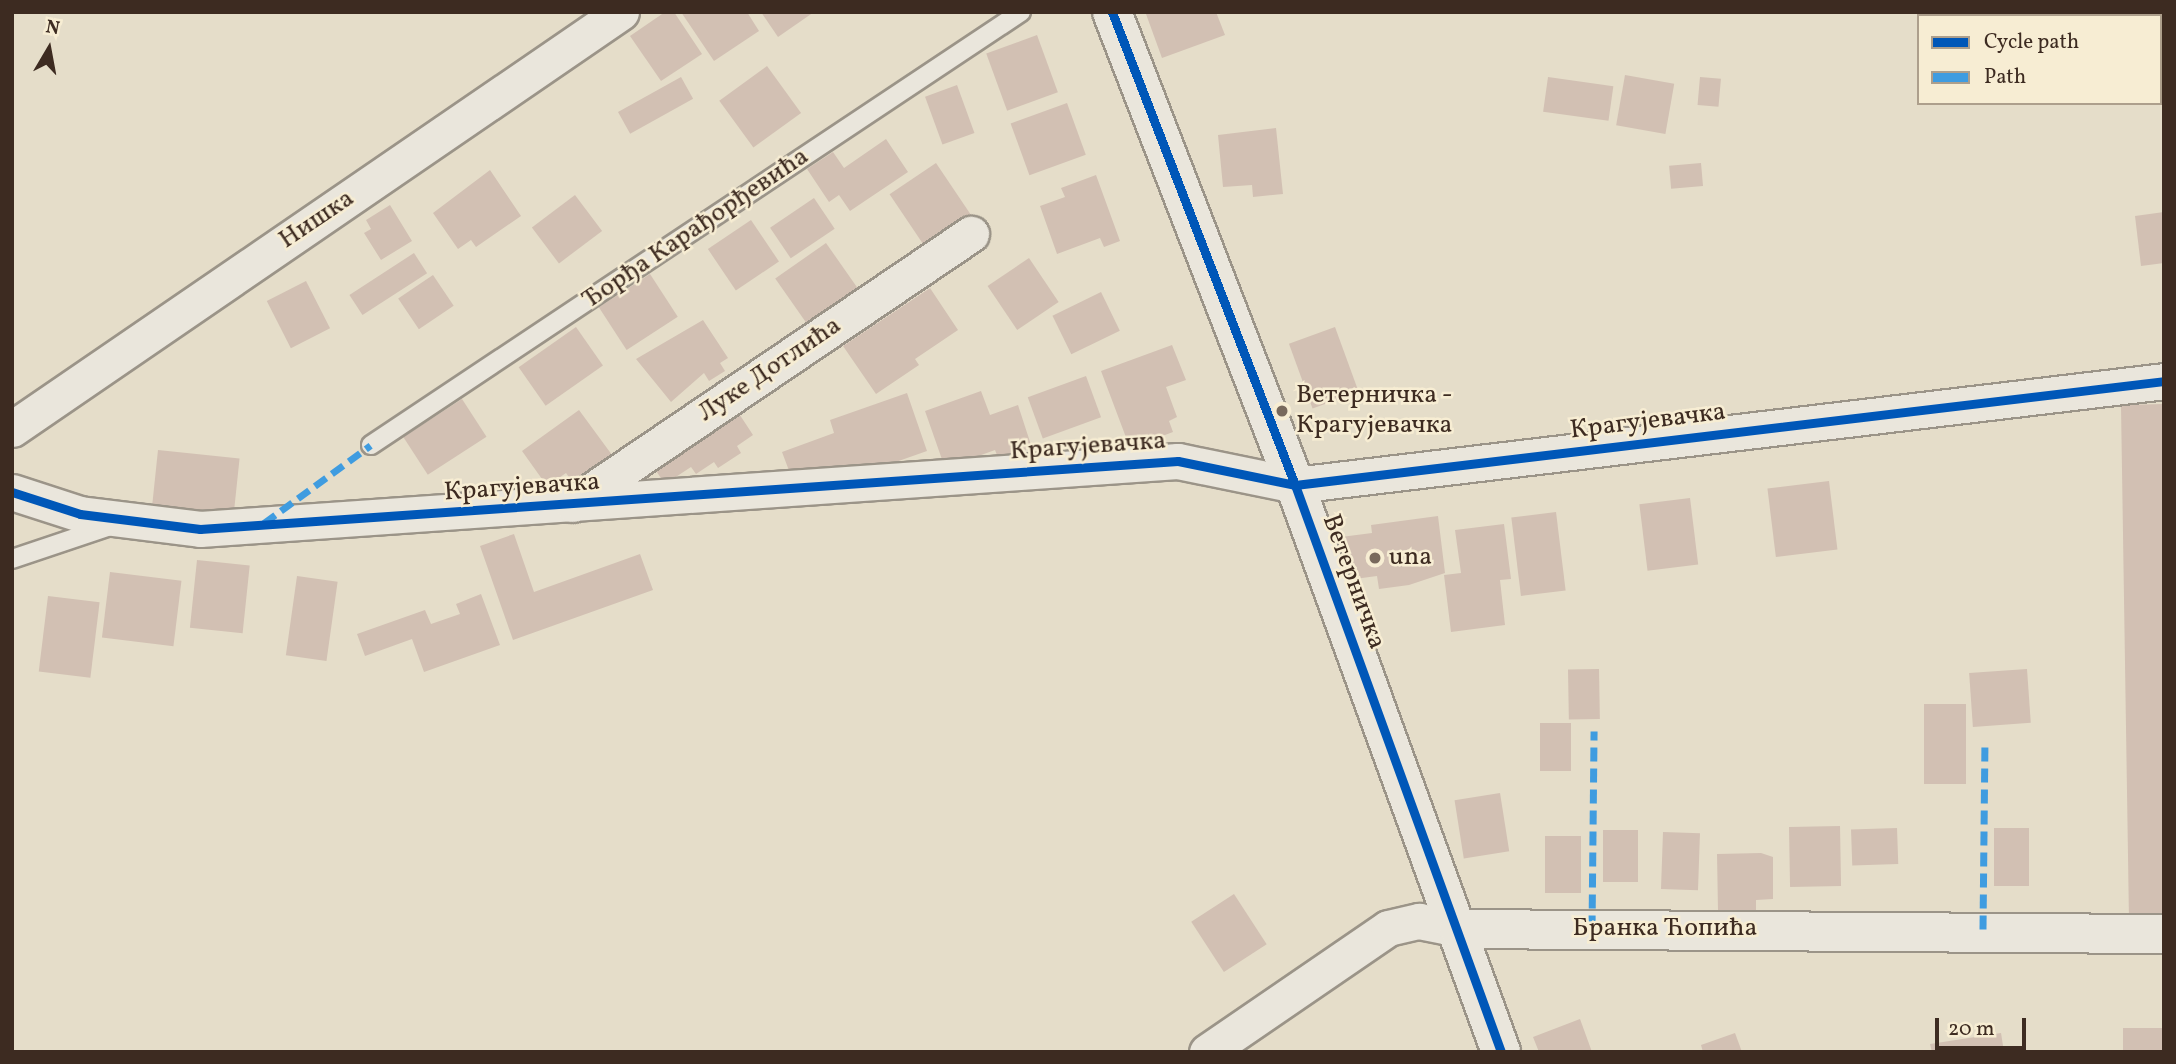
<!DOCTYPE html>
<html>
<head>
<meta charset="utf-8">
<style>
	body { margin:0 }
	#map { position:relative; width:2176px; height:1064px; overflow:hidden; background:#e5ddc9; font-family:Vollkorn,serif }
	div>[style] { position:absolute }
	.building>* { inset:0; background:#d2c0b3; transform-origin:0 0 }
	.roads { filter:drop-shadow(2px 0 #9b9488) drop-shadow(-2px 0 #9b9488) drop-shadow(0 2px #9b9488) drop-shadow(0 -2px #9b9488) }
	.lane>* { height:18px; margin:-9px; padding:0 9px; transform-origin:9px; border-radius:9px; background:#eae6dc }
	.street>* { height:35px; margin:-17.5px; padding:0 17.5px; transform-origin:17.5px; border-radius:17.5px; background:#eae6dc }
	.secondary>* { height:38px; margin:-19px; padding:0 19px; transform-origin:19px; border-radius:19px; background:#eae6dc }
	.quiet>* { height:7px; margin-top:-3.5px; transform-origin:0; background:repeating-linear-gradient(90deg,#3f9ce0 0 14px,transparent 0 21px) }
	.cycleway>* { height:9px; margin:-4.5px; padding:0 4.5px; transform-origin:4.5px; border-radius:4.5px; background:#0057b8 }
	.dots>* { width:19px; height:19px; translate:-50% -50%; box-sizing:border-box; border:4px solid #f7edd3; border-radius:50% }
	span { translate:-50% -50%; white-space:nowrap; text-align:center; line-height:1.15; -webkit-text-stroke:5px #f7edd3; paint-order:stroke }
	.street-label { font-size:26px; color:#3d2b21 }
	.poi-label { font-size:26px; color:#3d2b21 }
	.left { translate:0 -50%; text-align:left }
	.frame { position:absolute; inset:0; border:14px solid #3d2b21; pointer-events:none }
	.legend { position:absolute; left:1917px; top:14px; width:245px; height:91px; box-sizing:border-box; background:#f7edd3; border:2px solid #ad9f8c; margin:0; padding:9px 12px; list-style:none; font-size:21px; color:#3d2b21 }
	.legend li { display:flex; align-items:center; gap:14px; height:35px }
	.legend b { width:35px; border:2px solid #ad9f8c }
	.north { position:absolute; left:14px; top:14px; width:70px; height:70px; -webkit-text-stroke:5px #f7edd3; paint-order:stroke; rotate:10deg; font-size:19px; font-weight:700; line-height:28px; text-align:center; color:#3d2b21 }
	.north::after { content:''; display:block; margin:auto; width:24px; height:32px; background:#3d2b21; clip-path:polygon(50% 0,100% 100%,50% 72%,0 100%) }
	.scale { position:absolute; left:1935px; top:1018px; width:91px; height:32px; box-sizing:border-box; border:4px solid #3d2b21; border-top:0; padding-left:9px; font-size:21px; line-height:24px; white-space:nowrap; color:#3d2b21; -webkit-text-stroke:5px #f7edd3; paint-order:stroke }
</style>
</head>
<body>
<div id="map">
	<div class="building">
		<div style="clip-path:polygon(665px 12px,674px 12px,702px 54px,661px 81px,630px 36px)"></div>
		<div style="clip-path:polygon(681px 12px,747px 12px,759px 31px,714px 61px)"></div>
		<div style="clip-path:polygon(761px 12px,814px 12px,778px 37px)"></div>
		<div style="clip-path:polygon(1151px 12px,1216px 12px,1225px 35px,1162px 58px,1146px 14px)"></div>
		<div style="left:1037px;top:35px;width:61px;height:54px;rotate:70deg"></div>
		<div style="left:767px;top:66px;width:58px;height:59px;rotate:54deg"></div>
		<div style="left:1625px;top:75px;width:50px;height:51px;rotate:10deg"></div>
		<div style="left:681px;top:77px;width:25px;height:72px;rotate:61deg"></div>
		<div style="left:1548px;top:77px;width:66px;height:35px;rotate:8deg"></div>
		<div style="left:1700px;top:77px;width:21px;height:28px;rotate:5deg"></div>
		<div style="left:957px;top:85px;width:51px;height:34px;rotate:70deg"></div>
		<div style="left:1067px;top:103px;width:55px;height:60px;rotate:70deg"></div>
		<div style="clip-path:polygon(1276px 128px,1283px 194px,1253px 197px,1252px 185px,1223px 187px,1218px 135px)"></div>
		<div style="clip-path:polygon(886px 139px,908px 172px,850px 211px,839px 195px,829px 202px,807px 169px,833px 152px,844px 168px)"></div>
		<div style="left:936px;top:163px;width:62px;height:56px;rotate:56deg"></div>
		<div style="left:1701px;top:163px;width:23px;height:32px;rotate:85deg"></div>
		<div style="clip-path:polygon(490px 170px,521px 216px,476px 247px,471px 240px,458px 249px,433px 213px)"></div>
		<div style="clip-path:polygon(1096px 175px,1120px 241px,1104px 247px,1100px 238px,1057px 254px,1040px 206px,1065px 197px,1061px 188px)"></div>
		<div style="left:575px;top:195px;width:45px;height:54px;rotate:53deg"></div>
		<div style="left:814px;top:198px;width:37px;height:53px;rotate:56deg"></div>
		<div style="clip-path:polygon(390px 205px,412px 241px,381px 260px,364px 233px,371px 229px,366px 220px)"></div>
		<div style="clip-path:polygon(2164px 212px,2164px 263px,2141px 266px,2135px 216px)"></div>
		<div style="left:751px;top:220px;width:50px;height:52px;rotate:56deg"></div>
		<div style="left:826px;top:243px;width:55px;height:62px;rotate:55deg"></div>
		<div style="left:414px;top:253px;width:24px;height:77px;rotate:57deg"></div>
		<div style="left:1029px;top:258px;width:53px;height:50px;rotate:56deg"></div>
		<div style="left:650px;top:274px;width:51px;height:61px;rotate:57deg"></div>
		<div style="left:433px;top:275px;width:37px;height:42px;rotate:56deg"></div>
		<div style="left:306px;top:281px;width:53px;height:44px;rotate:63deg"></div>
		<div style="clip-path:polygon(930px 288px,958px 330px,915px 359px,919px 365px,876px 394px,843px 346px)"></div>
		<div style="left:1101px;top:292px;width:43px;height:54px;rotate:64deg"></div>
		<div style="clip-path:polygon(703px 320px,728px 358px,720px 363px,725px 371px,709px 381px,704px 373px,671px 402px,636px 359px)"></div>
		<div style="left:576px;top:327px;width:47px;height:70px;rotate:55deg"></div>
		<div style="left:1335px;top:327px;width:69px;height:49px;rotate:70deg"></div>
		<div style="clip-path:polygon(1172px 345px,1186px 380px,1166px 387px,1177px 417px,1169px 421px,1173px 432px,1130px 448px,1101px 371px)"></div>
		<div style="left:1086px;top:376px;width:44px;height:62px;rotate:70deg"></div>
		<div style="clip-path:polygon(981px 391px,990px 415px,1018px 405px,1032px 448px,999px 460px,995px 450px,945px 468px,925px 411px)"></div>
		<div style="clip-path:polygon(907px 393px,927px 451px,856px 476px,794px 484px,782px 452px,834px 433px,830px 420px)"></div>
		<div style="left:462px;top:399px;width:45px;height:70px;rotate:57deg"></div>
		<div style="clip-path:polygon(2164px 404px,2164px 919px,2129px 920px,2121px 405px)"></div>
		<div style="clip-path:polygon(734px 406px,753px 435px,737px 446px,741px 453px,718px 468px,714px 462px,696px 474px,691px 467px,665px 484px,650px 462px)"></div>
		<div style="clip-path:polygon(579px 410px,615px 459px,576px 487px,566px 473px,547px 486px,522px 451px)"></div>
		<div style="left:158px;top:450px;width:82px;height:61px;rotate:6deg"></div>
		<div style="left:1829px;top:481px;width:69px;height:62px;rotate:83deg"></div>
		<div style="left:1690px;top:498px;width:67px;height:51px;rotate:83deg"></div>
		<div style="left:1556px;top:512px;width:79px;height:45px;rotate:83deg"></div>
		<div style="clip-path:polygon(1438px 516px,1445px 573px,1409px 585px,1379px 589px,1377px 576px,1347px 580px,1341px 537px,1372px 533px,1371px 525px)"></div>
		<div style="clip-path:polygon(1504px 524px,1511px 579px,1500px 580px,1505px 625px,1451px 632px,1444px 575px,1461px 573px,1455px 530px)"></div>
		<div style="clip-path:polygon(514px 534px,534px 592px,640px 554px,653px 590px,513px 640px,480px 546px)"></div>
		<div style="left:197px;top:560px;width:53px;height:68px;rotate:6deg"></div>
		<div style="left:110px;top:572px;width:72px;height:66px;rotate:7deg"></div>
		<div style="left:297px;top:576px;width:41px;height:80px;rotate:8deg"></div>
		<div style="clip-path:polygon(481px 594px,500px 645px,424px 672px,412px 639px,365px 656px,357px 634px,425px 610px,431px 624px,460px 614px,456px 604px)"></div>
		<div style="left:48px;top:596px;width:52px;height:76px;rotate:7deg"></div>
		<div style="left:1599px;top:669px;width:50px;height:31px;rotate:89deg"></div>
		<div style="left:2027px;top:669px;width:54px;height:58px;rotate:86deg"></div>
		<div style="left:1924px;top:704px;width:42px;height:80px"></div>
		<div style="left:1540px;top:723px;width:31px;height:48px"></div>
		<div style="left:1500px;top:793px;width:59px;height:46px;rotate:81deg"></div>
		<div style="left:1840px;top:826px;width:60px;height:51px;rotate:89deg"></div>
		<div style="left:1897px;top:828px;width:36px;height:46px;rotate:88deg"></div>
		<div style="left:1994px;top:828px;width:35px;height:58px"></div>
		<div style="left:1603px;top:830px;width:35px;height:52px"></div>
		<div style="left:1663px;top:832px;width:37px;height:57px;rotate:2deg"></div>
		<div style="left:1545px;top:836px;width:36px;height:57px"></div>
		<div style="clip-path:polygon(1761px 853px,1773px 857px,1773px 899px,1756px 900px,1756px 910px,1718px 911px,1717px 854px)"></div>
		<div style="left:1234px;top:894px;width:60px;height:51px;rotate:57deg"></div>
		<div style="clip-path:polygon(1580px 1019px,1592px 1052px,1539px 1052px,1533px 1037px)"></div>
		<div style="left:2164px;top:1028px;width:24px;height:41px;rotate:90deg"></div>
		<div style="clip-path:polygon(1735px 1033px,1742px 1052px,1703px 1052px,1701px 1045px)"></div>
		<div style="clip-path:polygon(2001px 1033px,2004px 1052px,1932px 1052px,1930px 1044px)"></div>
	</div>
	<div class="roads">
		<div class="lane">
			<div style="left:371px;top:445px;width:781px;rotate:-33.67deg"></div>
			<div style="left:12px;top:559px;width:110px;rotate:-18.6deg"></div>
		</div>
		<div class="street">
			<div style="left:12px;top:429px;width:738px;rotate:-34.4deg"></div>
			<div style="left:12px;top:492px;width:71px;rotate:17.9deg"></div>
			<div style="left:80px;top:514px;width:121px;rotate:7.1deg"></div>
			<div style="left:200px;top:529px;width:980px;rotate:-3.98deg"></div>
			<div style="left:1178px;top:461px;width:119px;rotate:11.6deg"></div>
			<div style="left:1295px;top:485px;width:875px;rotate:-6.82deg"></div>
			<div style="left:572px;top:504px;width:482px;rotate:-34.1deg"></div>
			<div style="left:1207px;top:1052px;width:219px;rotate:-34.4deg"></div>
			<div style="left:1388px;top:928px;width:32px;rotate:-13deg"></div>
			<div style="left:1419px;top:921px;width:41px;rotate:11.3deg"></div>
		</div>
		<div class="secondary">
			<div style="left:1112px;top:12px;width:507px;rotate:68.85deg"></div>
			<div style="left:1295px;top:485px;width:603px;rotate:70.03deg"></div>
			<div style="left:1459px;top:929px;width:705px;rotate:0.41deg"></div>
		</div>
	</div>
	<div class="quiet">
		<div style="left:264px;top:523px;width:132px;rotate:-36.1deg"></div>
		<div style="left:1592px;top:929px;width:198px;rotate:-89.4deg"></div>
		<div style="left:1983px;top:929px;width:189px;rotate:-89.4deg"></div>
	</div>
	<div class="cycleway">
		<div style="left:1112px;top:12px;width:507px;rotate:68.85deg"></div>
		<div style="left:1295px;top:485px;width:603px;rotate:70.03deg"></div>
		<div style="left:12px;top:492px;width:71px;rotate:17.9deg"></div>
		<div style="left:80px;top:514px;width:121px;rotate:7.1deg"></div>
		<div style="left:200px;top:529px;width:980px;rotate:-3.98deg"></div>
		<div style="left:1178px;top:461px;width:119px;rotate:11.6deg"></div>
		<div style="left:1295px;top:485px;width:875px;rotate:-6.82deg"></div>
	</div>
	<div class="dots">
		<div style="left:1282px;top:411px;background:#78695c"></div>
		<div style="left:1375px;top:558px;background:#78695c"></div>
	</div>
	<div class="street-label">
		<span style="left:317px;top:220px;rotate:-34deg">Нишка</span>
		<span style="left:696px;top:229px;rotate:-34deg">Ђорђа Карађорђевића</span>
		<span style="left:770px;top:370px;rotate:-34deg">Луке Дотлића</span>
		<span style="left:1648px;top:422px;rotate:-7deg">Крагујевачка</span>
		<span style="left:1088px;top:447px;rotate:-4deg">Крагујевачка</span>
		<span style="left:522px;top:488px;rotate:-4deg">Крагујевачка</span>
		<span style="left:1353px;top:582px;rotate:70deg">Ветерничка</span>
		<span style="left:1665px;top:929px">Бранка Ћопића</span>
	</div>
	<div class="poi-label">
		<span class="left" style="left:1296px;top:411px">Ветерничка -<br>Крагујевачка</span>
		<span class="left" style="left:1389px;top:558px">una</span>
	</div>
	<div class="frame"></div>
	<ul class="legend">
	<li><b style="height:9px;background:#0057b8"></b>Cycle path</li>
	<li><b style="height:9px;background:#3f9ce0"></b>Path</li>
	</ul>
	<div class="north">N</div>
	<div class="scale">20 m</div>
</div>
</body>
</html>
